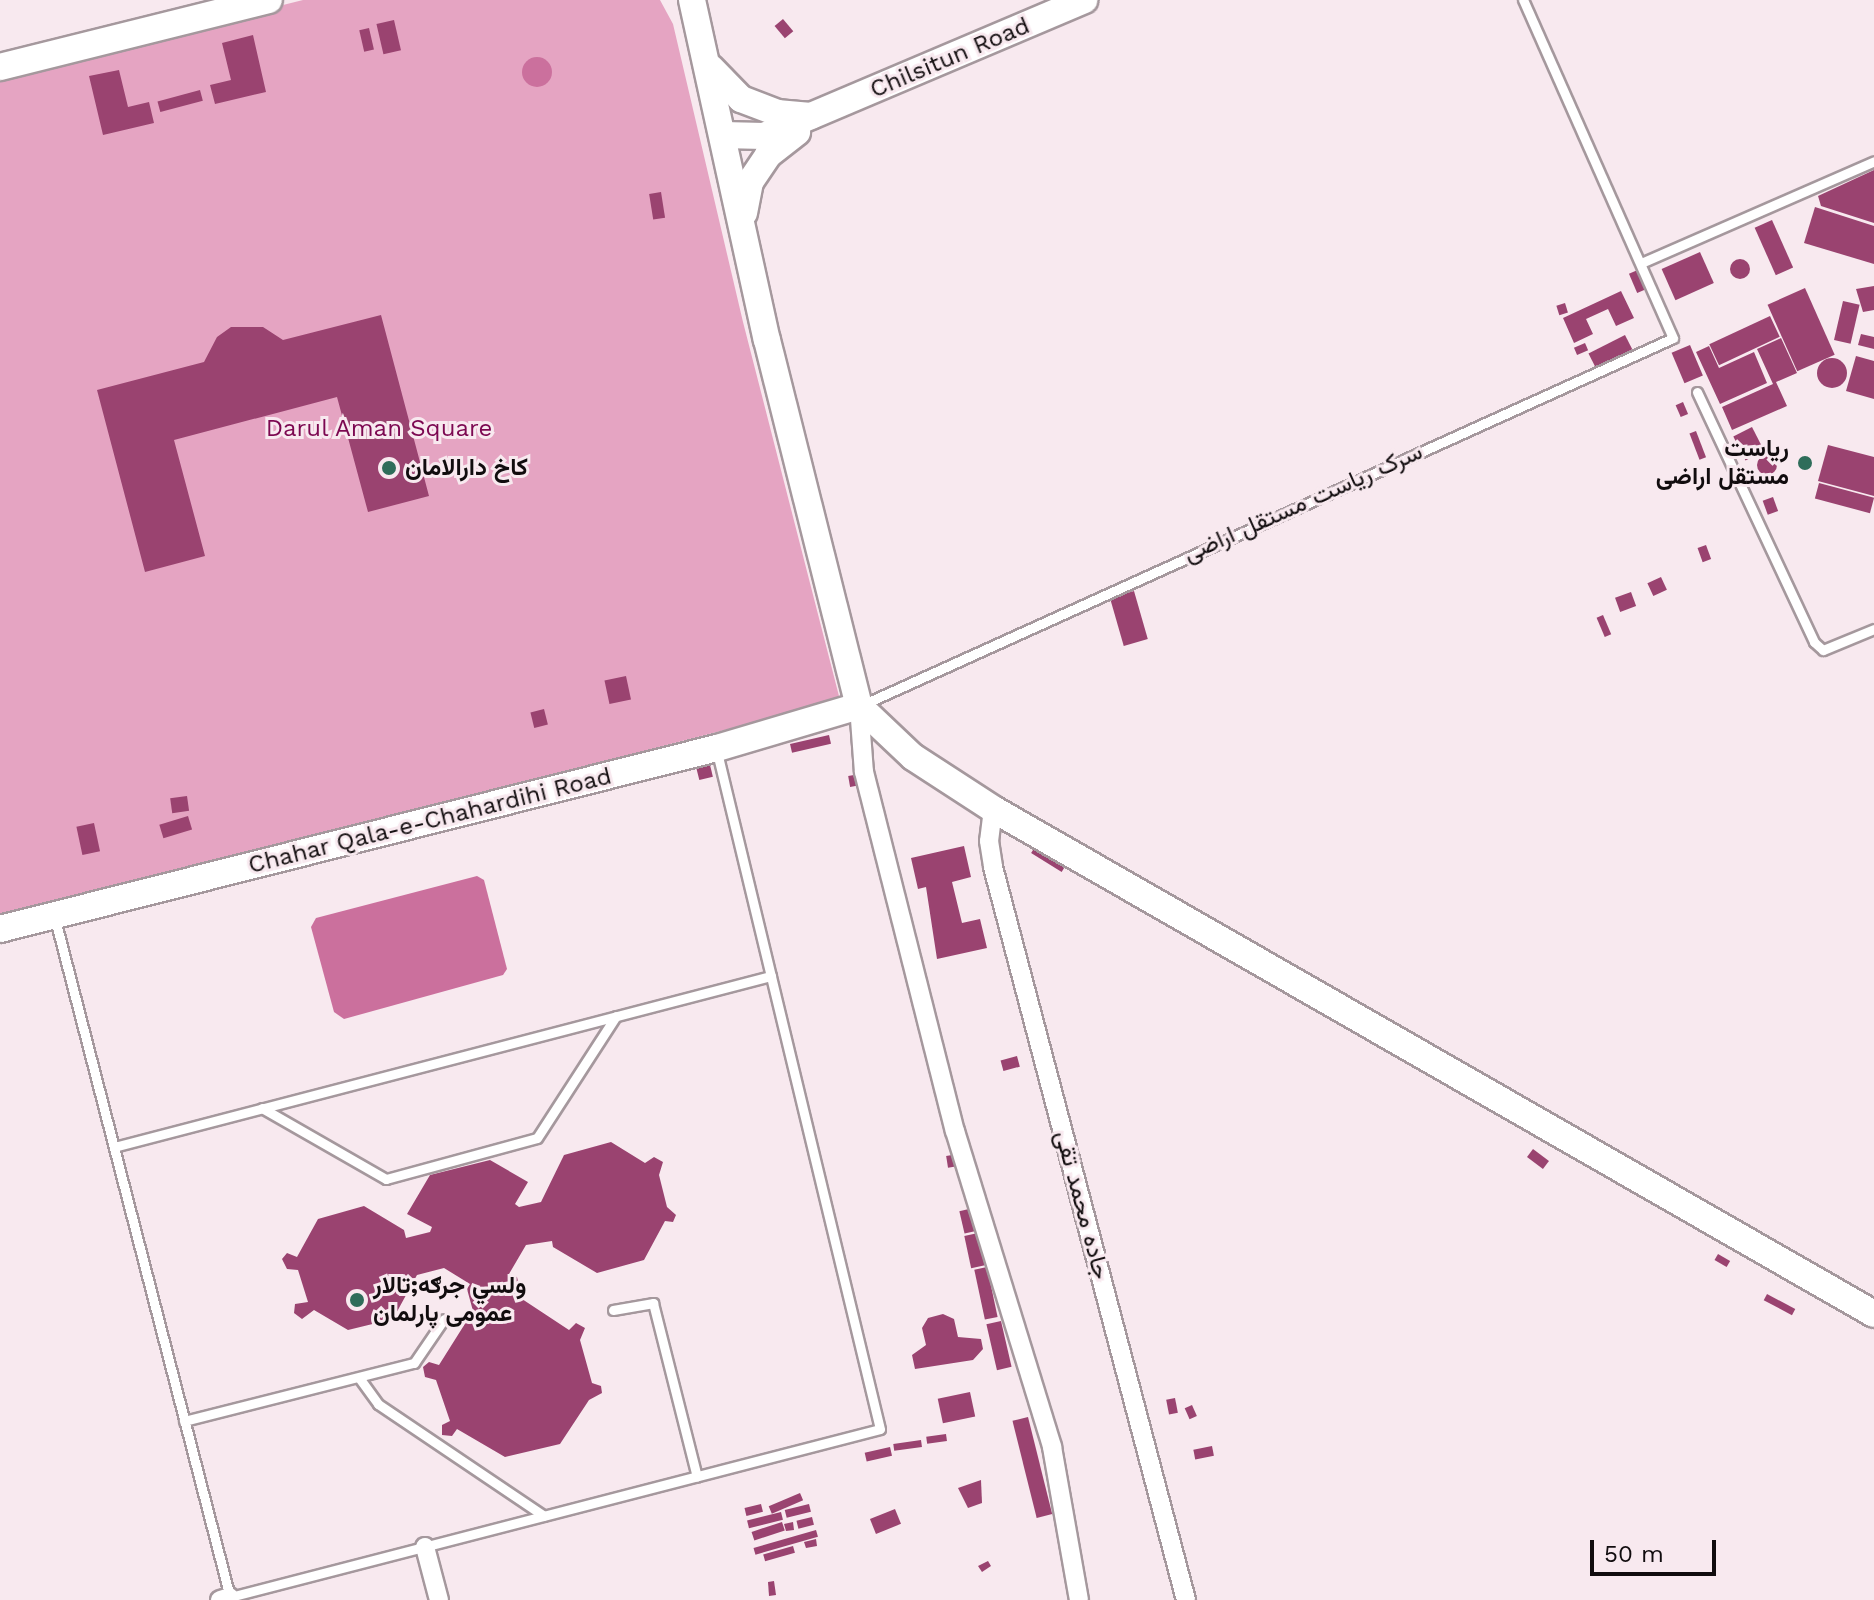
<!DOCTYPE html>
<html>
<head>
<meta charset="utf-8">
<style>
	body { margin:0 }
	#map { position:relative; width:1874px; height:1600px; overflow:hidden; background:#f8e9ef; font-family:"Work Sans",Vazirmatn,sans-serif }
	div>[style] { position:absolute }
	.green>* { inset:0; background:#e5a4c2 }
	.water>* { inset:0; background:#cb709d }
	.round { border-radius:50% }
	.building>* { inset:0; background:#9a4370; transform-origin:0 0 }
	.roads { filter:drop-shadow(2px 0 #a5989d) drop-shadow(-2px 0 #a5989d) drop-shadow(0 2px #a5989d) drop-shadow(0 -2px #a5989d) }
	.service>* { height:9px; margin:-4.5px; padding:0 4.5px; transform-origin:4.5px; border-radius:4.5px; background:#fff }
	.minor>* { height:18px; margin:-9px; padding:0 9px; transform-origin:9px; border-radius:9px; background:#fff }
	.secondary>* { height:26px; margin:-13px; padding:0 13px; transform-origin:13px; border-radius:13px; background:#fff }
	.dots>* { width:22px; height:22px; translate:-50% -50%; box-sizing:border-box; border:4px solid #f8e9ef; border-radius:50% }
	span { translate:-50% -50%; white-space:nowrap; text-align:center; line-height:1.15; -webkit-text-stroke:6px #f8e9ef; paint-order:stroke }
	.street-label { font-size:24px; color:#110c0e }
	.park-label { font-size:24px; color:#7c0851 }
	.poi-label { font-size:24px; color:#110c0e; font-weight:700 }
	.right { translate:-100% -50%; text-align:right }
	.left { translate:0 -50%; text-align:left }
	.scale { position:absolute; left:1590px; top:1540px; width:126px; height:36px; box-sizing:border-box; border:4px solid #110c0e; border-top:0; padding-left:10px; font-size:24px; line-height:28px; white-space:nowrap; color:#110c0e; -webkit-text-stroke:6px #f8e9ef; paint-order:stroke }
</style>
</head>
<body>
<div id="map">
	<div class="green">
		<div style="clip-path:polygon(303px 0,660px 0,673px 24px,743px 322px,840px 700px,0 918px,0 76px)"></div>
	</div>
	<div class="water">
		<div class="round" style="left:522px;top:57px;width:30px;height:30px"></div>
		<div style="clip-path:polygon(477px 876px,484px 880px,507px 969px,503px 975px,344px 1019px,334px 1012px,311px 927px,316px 918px)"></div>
	</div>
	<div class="building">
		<div style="left:783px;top:19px;width:16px;height:11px;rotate:50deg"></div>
		<div style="left:394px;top:20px;width:31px;height:18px;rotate:77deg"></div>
		<div style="left:369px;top:28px;width:22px;height:10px;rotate:77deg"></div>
		<div style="clip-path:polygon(253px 35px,266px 92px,215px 104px,210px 85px,231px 80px,222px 43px)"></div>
		<div style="clip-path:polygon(119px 70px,128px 107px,149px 102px,154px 123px,103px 135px,89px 76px)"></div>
		<div style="left:200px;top:90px;width:11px;height:44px;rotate:75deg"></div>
		<div style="clip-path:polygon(1874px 170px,1874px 223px,1821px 206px,1818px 196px)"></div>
		<div style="left:661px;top:192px;width:26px;height:12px;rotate:81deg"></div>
		<div style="clip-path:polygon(1815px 207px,1874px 226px,1874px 264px,1804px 243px)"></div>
		<div style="left:1772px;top:220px;width:52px;height:19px;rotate:66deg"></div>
		<div style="left:1700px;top:252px;width:34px;height:42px;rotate:66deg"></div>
		<div class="round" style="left:1730px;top:259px;width:20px;height:20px"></div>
		<div style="left:1640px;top:269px;width:21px;height:12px;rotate:67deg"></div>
		<div style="clip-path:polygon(1874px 286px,1874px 310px,1863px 312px,1856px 289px)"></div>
		<div style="left:1805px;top:288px;width:73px;height:41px;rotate:66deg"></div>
		<div style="clip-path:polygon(1621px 291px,1634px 318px,1616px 326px,1608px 309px,1586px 319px,1593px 334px,1574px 343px,1563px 318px)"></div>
		<div style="left:1843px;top:301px;width:17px;height:40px;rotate:13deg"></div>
		<div style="left:1565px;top:303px;width:10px;height:9px;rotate:73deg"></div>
		<div style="clip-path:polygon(381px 315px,429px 496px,368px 512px,337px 397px,174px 440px,205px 556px,145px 572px,97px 390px,204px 362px,217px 337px,231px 327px,263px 327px,283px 340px)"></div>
		<div style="left:1770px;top:316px;width:23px;height:67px;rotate:65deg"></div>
		<div style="clip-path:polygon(1861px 334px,1874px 337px,1874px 349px,1858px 345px)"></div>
		<div style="left:1625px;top:335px;width:16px;height:41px;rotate:63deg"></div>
		<div style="clip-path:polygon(1781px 338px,1797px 373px,1776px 382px,1787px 406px,1732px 430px,1722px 407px,1773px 384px,1757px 349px)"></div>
		<div style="left:1585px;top:343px;width:8px;height:12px;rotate:67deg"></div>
		<div style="left:1690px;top:345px;width:33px;height:20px;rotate:67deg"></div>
		<div style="clip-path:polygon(1709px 346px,1719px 368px,1754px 352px,1767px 383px,1720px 404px,1696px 352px)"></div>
		<div style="clip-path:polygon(1856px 356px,1874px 361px,1874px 399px,1846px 391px)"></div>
		<div class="round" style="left:1817px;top:358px;width:30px;height:30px"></div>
		<div style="left:1683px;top:402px;width:13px;height:8px;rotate:67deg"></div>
		<div style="left:1752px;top:427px;width:27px;height:21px;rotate:63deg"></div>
		<div style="left:1696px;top:431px;width:28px;height:7px;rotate:69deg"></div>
		<div style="clip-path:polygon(1828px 445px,1874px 457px,1874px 496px,1818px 481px)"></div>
		<div class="round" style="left:1757px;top:455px;width:20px;height:20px"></div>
		<div style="left:1819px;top:483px;width:57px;height:16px;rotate:15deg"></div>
		<div style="left:1773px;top:497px;width:15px;height:11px;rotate:70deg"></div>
		<div style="left:1706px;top:545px;width:15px;height:9px;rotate:70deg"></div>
		<div style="left:1661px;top:577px;width:14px;height:15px;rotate:65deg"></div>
		<div style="left:1134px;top:591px;width:50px;height:25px;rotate:74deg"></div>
		<div style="left:1631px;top:592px;width:15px;height:17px;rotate:70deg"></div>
		<div style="left:1603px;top:615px;width:21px;height:7px;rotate:67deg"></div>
		<div style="left:626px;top:676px;width:24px;height:22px;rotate:78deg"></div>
		<div style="left:544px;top:709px;width:16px;height:14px;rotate:76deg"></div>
		<div style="left:829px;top:735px;width:9px;height:40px;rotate:77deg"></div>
		<div style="left:710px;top:765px;width:12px;height:14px;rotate:76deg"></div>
		<div style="left:860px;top:774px;width:11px;height:12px;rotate:80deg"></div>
		<div style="left:187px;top:796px;width:15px;height:17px;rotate:82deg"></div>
		<div style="left:188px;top:816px;width:14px;height:30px;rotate:73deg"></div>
		<div style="left:94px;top:823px;width:29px;height:18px;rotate:78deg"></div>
		<div style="left:1038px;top:842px;width:36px;height:13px;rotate:32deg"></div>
		<div style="clip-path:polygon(964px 846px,971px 877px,952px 882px,962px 923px,980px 919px,987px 948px,937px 959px,926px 887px,918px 889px,911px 858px)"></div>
		<div style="left:1017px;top:1056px;width:11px;height:17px;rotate:75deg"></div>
		<div style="clip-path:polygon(611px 1142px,645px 1163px,654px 1157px,663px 1162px,659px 1175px,667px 1207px,676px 1215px,673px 1222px,665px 1221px,644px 1260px,597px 1273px,553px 1247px,552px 1241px,526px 1245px,509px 1274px,517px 1277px,522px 1299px,569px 1330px,576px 1323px,585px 1328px,580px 1340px,592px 1383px,601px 1386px,602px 1393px,589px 1400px,560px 1444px,505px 1457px,457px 1429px,452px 1436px,442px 1435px,442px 1425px,450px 1421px,436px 1380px,425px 1377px,423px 1367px,429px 1362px,439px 1365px,473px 1311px,467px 1289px,470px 1284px,444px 1268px,417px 1275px,393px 1319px,348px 1330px,314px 1310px,302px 1319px,294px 1313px,295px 1304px,308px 1302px,298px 1270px,287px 1269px,282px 1259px,287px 1253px,297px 1257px,318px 1219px,364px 1206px,404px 1230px,406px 1238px,430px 1232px,432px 1227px,407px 1214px,430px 1175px,490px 1160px,528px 1182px,515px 1204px,519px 1207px,541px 1202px,564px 1155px)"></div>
		<div style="left:1533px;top:1149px;width:20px;height:10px;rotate:37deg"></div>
		<div style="left:958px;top:1154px;width:12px;height:12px;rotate:81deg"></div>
		<div style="left:973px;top:1208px;width:23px;height:14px;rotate:77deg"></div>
		<div style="left:978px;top:1233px;width:33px;height:14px;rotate:78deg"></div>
		<div style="left:1718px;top:1254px;width:14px;height:7px;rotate:30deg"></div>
		<div style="left:987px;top:1267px;width:51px;height:13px;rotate:78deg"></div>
		<div style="left:1767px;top:1294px;width:32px;height:7px;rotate:28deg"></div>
		<div style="clip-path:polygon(943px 1314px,954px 1319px,958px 1337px,981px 1339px,983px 1349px,973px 1360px,915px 1369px,912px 1355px,926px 1345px,922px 1328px,928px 1318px)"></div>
		<div style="left:1001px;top:1321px;width:47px;height:15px;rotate:77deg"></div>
		<div style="left:970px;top:1392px;width:25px;height:33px;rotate:78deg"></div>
		<div style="left:1175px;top:1398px;width:15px;height:9px;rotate:79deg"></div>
		<div style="left:1192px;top:1405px;width:12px;height:8px;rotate:66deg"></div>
		<div style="left:1028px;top:1417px;width:100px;height:16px;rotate:76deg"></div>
		<div style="left:946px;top:1434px;width:7px;height:20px;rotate:82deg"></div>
		<div style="left:921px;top:1440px;width:7px;height:28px;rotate:82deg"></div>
		<div style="left:1212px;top:1446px;width:10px;height:19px;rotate:79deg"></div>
		<div style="left:890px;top:1447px;width:9px;height:26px;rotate:77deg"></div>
		<div style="clip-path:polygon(981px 1480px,982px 1503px,968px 1508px,958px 1488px)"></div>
		<div style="left:800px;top:1493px;width:8px;height:34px;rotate:67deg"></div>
		<div style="left:761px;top:1504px;width:8px;height:17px;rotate:76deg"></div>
		<div style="left:809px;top:1504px;width:8px;height:25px;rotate:76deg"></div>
		<div style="left:895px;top:1509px;width:16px;height:27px;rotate:68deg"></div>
		<div style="left:781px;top:1512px;width:8px;height:35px;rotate:76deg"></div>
		<div style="left:812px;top:1517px;width:8px;height:16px;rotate:76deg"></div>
		<div style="left:782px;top:1522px;width:9px;height:32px;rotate:72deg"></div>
		<div style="clip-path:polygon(793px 1522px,794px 1530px,786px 1531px,784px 1524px)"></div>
		<div style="left:816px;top:1530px;width:7px;height:65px;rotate:74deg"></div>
		<div style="clip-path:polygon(816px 1539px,817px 1546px,806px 1548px,804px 1542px)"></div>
		<div style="left:793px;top:1546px;width:7px;height:31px;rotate:74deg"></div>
		<div style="clip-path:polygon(988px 1561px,991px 1566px,982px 1572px,978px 1566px)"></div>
		<div style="clip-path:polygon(774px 1581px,776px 1595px,769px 1596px,768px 1582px)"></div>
	</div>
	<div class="roads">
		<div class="service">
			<div style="left:1641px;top:263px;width:254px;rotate:-23.6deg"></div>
			<div style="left:1697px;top:392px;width:276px;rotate:64.9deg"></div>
			<div style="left:1814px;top:642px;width:12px;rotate:42deg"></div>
			<div style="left:1823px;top:650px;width:55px;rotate:-22.4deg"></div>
			<div style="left:862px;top:705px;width:890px;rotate:-24.35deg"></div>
			<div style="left:1673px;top:338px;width:370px;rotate:-113.9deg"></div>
			<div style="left:55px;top:919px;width:700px;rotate:75.53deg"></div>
			<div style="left:230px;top:1597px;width:671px;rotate:-14.49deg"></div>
			<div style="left:880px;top:1429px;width:696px;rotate:-103.54deg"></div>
			<div style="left:262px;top:1108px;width:143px;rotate:29.8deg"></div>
			<div style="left:386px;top:1179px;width:156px;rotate:-15.2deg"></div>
			<div style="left:537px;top:1138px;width:145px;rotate:-57.1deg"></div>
			<div style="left:114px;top:1147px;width:679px;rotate:-14.59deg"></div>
			<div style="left:613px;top:1310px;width:41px;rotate:-9.9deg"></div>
			<div style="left:653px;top:1303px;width:179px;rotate:75.8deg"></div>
			<div style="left:360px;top:1379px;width:31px;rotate:54deg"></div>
			<div style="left:378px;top:1404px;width:200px;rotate:34deg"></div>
			<div style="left:184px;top:1421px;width:237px;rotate:-14.2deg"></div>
			<div style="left:414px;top:1363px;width:53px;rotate:-55.7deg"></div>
		</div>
		<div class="minor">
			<div style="left:859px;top:706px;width:66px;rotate:85.7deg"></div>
			<div style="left:864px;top:772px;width:370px;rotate:75.8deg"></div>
			<div style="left:955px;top:1131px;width:331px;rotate:72.9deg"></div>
			<div style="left:1052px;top:1447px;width:155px;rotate:80deg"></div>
			<div style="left:993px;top:809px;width:32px;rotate:97deg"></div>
			<div style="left:989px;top:841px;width:26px;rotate:81deg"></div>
			<div style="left:993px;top:867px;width:758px;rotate:75.25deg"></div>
			<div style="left:425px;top:1547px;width:55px;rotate:75.2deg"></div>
			<div style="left:220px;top:1600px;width:10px;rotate:-17deg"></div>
		</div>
		<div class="secondary">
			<div style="left:692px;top:0;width:348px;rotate:77.6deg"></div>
			<div style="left:767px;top:340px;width:377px;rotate:75.9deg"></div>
			<div style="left:859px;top:706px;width:74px;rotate:43.4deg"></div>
			<div style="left:913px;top:757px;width:95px;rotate:33deg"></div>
			<div style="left:993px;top:809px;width:1015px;rotate:29.82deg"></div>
			<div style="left:0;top:67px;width:277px;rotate:-14deg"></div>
			<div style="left:711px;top:68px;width:43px;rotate:45.9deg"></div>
			<div style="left:741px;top:99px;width:39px;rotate:21deg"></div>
			<div style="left:777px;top:113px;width:34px;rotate:5deg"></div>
			<div style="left:723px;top:135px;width:41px;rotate:1.4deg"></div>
			<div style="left:764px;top:136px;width:348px;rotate:-23deg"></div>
			<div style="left:744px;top:213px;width:32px;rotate:-79deg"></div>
			<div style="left:750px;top:182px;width:32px;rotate:-56deg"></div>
			<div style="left:768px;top:155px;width:37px;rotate:-38deg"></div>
			<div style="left:0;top:929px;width:739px;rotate:-14.17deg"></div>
			<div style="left:717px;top:748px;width:148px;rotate:-16.5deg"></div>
		</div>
	</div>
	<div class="dots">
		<div style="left:1805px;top:463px;background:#2f6d5a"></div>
		<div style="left:389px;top:468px;background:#2f6d5a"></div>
		<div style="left:357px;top:1300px;background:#2f6d5a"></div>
	</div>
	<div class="street-label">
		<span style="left:950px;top:58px;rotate:-23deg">Chilsitun Road</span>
		<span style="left:1303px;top:503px;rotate:-24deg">سرک ریاست مستقل اراضی</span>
		<span style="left:430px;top:821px;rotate:-14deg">Chahar Qala-e-Chahardihi Road</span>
		<span style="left:1082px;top:1205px;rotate:75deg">جاده محمد تقی</span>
	</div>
	<div class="park-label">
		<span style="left:379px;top:429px">Darul Aman Square</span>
	</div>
	<div class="poi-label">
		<span class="right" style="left:1789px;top:463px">ریاست<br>مستقل اراضی</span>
		<span class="left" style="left:405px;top:468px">کاخ دارالامان</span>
		<span class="left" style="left:373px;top:1300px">ولسي جرګه;تالار<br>عمومی پارلمان</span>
	</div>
	<div class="scale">50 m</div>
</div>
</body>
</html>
